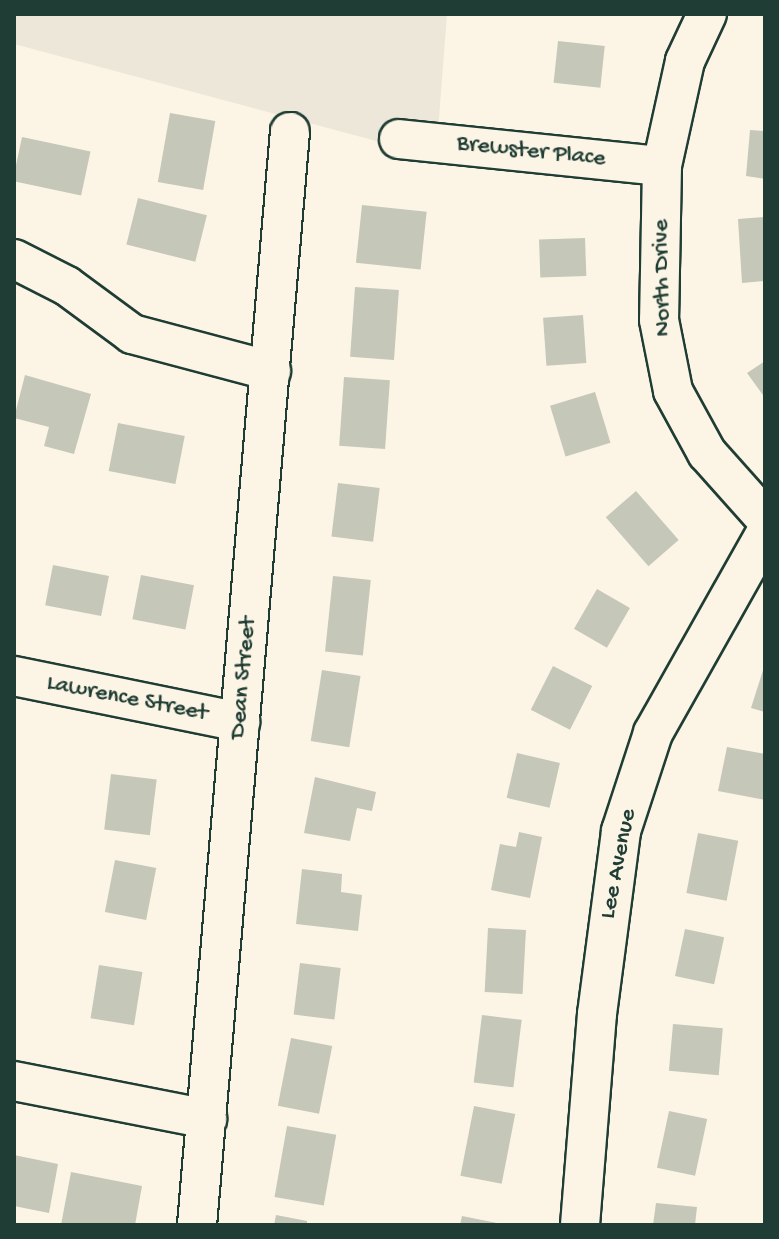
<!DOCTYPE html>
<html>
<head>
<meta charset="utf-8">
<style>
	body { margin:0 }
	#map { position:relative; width:779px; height:1239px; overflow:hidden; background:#fcf5e5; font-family:"Gochi Hand",sans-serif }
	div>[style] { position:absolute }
	.built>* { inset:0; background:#ece7d8 }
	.building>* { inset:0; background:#c5c7b9; transform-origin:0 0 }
	.roads { filter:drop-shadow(2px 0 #1f3d34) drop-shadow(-2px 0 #1f3d34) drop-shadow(0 2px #1f3d34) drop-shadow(0 -2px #1f3d34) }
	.minor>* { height:38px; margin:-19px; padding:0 19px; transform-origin:19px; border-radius:19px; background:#fcf5e5 }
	span { translate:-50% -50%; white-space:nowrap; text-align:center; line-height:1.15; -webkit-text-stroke:8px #fcf5e5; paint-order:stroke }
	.street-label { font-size:24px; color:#1f3d34 }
	.frame { position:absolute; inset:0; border:16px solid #1f3d34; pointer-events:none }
</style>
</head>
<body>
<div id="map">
	<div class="built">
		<div style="clip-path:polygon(14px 14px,447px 14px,436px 157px,14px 44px)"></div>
	</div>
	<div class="building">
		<div style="left:558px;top:41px;width:47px;height:42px;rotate:6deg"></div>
		<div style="left:170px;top:113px;width:46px;height:70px;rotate:10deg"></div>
		<div style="clip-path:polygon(750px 130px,765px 131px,765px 179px,746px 176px)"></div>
		<div style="left:22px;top:137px;width:70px;height:45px;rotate:12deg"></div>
		<div style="left:138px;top:198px;width:71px;height:48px;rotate:14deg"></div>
		<div style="left:362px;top:205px;width:65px;height:58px;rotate:6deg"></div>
		<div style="clip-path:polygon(765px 217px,765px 281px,742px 283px,738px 219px)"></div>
		<div style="left:585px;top:238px;width:38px;height:46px;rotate:88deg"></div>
		<div style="left:355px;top:287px;width:44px;height:70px;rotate:4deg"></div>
		<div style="left:583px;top:315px;width:48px;height:40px;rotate:86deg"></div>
		<div style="clip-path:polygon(765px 361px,765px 398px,747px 373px)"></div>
		<div style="clip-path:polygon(25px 375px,91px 394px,74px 454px,44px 446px,49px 427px,14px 418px)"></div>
		<div style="left:344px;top:377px;width:46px;height:69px;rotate:4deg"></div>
		<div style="left:595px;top:392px;width:53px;height:47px;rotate:73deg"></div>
		<div style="left:118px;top:423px;width:68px;height:49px;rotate:11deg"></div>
		<div style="left:338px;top:483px;width:42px;height:54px;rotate:7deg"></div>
		<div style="left:636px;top:491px;width:65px;height:40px;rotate:49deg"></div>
		<div style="left:53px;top:565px;width:57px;height:41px;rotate:11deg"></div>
		<div style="left:141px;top:575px;width:54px;height:45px;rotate:11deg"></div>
		<div style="left:333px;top:576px;width:38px;height:76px;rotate:6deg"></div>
		<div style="left:597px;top:589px;width:38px;height:46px;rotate:30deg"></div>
		<div style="left:553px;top:666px;width:44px;height:49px;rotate:27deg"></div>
		<div style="clip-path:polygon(764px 667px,765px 667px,765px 712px,751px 708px)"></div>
		<div style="left:322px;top:670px;width:39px;height:72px;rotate:9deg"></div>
		<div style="clip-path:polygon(727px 747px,765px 754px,765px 800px,718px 791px)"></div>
		<div style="left:517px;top:753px;width:44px;height:46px;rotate:13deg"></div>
		<div style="left:111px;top:774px;width:46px;height:56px;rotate:7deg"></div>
		<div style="clip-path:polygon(315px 777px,376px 792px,372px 811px,357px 808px,350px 841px,304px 833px)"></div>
		<div style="clip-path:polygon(519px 832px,542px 837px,530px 898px,491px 890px,500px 844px,516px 847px)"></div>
		<div style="left:698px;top:833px;width:41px;height:61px;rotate:11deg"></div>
		<div style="left:115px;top:860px;width:42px;height:53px;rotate:11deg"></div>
		<div style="clip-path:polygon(302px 869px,342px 874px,341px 892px,362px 895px,358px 931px,296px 924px)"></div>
		<div style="left:488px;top:928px;width:38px;height:64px;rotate:3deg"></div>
		<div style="left:685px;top:929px;width:40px;height:48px;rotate:12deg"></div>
		<div style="left:300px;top:963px;width:41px;height:52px;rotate:7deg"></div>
		<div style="left:99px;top:965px;width:44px;height:54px;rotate:9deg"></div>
		<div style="left:482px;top:1015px;width:40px;height:68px;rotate:7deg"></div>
		<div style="left:673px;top:1024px;width:50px;height:47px;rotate:5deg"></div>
		<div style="left:291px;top:1038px;width:42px;height:69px;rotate:11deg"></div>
		<div style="left:474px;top:1106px;width:42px;height:71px;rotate:11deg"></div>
		<div style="left:669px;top:1111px;width:39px;height:58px;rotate:12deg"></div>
		<div style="left:287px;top:1126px;width:50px;height:72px;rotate:10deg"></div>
		<div style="clip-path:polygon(14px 1155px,58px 1164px,49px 1213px,14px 1206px)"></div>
		<div style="clip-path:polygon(71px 1172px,142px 1186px,135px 1225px,61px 1225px)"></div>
		<div style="clip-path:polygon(656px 1203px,697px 1207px,695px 1225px,653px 1225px)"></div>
		<div style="clip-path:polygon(276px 1215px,307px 1221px,307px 1225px,274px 1225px)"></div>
		<div style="clip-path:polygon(462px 1216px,502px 1224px,502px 1225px,460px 1225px)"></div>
	</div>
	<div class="roads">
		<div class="minor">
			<div style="left:707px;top:14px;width:52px;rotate:115.1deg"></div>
			<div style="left:685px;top:61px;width:107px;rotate:102.4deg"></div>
			<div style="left:662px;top:166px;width:154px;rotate:91.1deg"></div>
			<div style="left:659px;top:320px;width:72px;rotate:78.8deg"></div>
			<div style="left:673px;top:391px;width:71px;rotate:61.3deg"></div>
			<div style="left:707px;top:453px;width:87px;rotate:48.3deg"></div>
			<div style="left:399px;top:139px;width:264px;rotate:5.9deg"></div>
			<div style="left:14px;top:259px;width:59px;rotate:27deg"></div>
			<div style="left:67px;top:286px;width:81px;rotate:36.4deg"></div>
			<div style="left:132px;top:334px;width:144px;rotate:14.9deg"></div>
			<div style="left:14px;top:676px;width:231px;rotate:11.5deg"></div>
			<div style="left:14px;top:1081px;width:197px;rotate:11.1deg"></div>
			<div style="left:197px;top:1225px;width:1097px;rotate:-85.14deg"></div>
			<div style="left:580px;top:1225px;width:212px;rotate:-85.4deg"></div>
			<div style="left:597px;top:1014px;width:185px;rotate:-82.5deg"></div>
			<div style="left:621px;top:831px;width:103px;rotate:-71.9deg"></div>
			<div style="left:653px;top:733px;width:228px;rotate:-60.6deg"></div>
		</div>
	</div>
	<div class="street-label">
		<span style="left:531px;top:152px;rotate:6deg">Brewster Place</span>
		<span style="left:663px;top:278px;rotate:-91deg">North Drive</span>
		<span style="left:244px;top:678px;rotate:-85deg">Dean Street</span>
		<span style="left:127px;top:699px;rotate:11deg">Lawrence Street</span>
		<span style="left:619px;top:864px;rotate:-79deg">Lee Avenue</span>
	</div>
	<div class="frame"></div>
</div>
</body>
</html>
